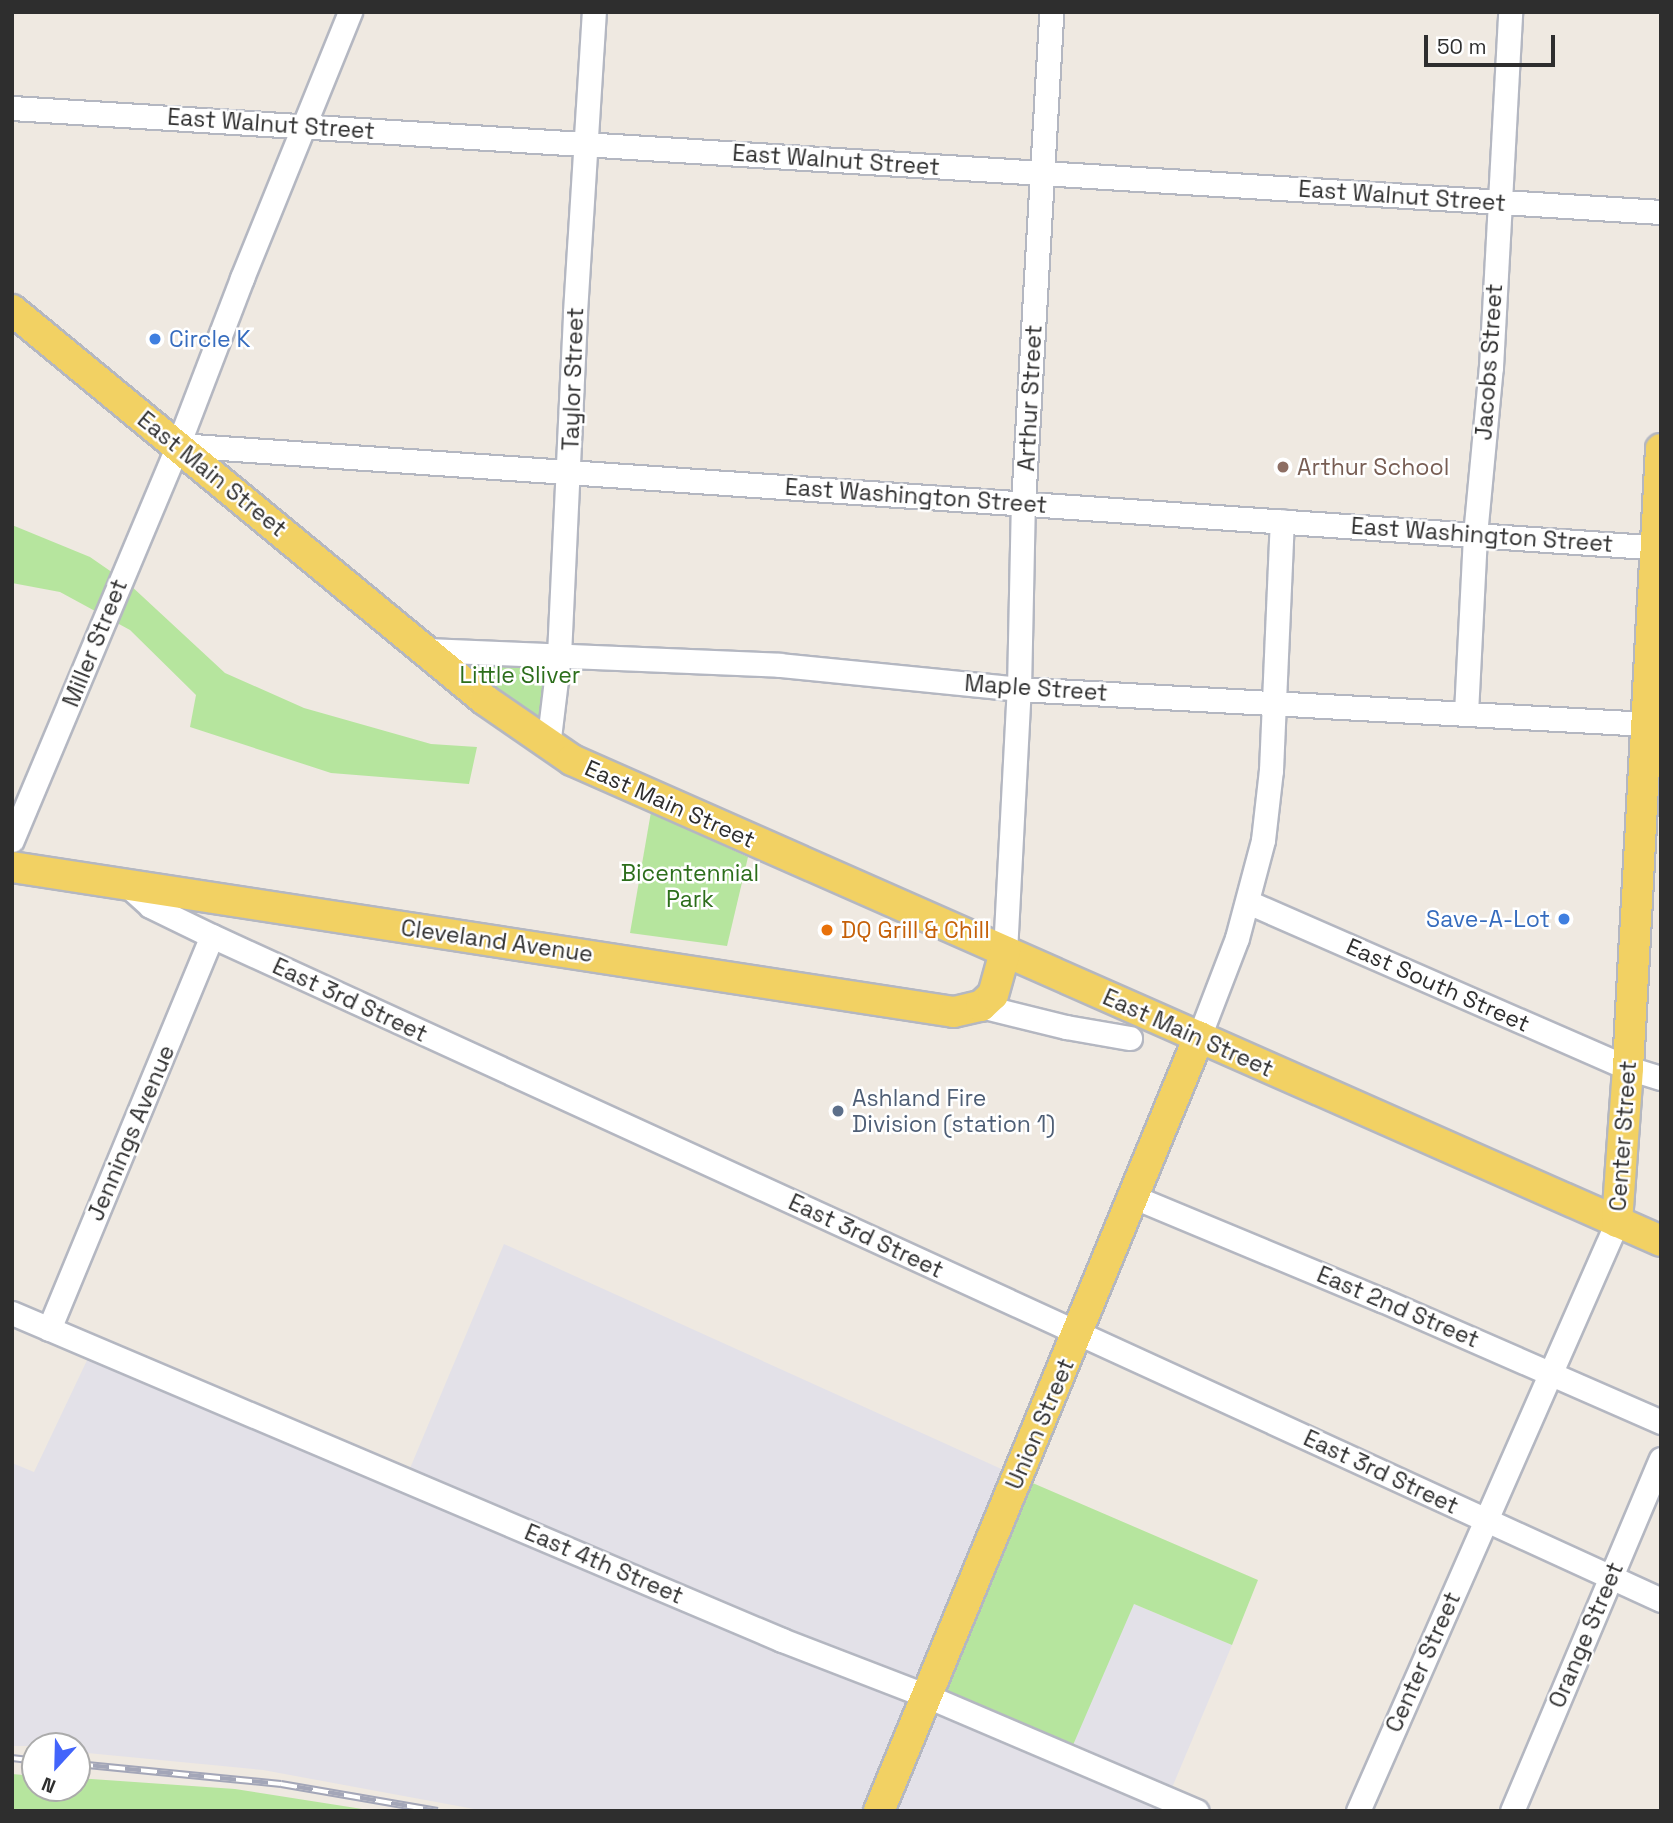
<!DOCTYPE html>
<html>
<head>
<meta charset="utf-8">
<style>
	body { margin:0 }
	#map { position:relative; width:1673px; height:1823px; overflow:hidden; background:#efe9e1; font-family:"Space Grotesk",sans-serif }
	div>[style] { position:absolute }
	.industrial>* { inset:0; background:#e3e1e8 }
	.green>* { inset:0; background:#b6e59e }
	.roads { filter:drop-shadow(2px 0 #b4b7c1) drop-shadow(-2px 0 #b4b7c1) drop-shadow(0 2px #b4b7c1) drop-shadow(0 -2px #b4b7c1) }
	.minor>* { height:23px; margin:-11.5px; padding:0 11.5px; transform-origin:11.5px; border-radius:11.5px; background:#fff }
	.major>* { height:30px; margin:-15px; padding:0 15px; transform-origin:15px; border-radius:15px; background:#f2d163 }
	.rail>* { height:8px; margin-top:-4px; transform-origin:0; background:repeating-linear-gradient(90deg,#fff 0 16px,#a3a6b8 0 32px); box-sizing:border-box; border-block:2px solid #a3a6b8 }
	.dots>* { width:19px; height:19px; translate:-50% -50%; box-sizing:border-box; border:4px solid #fff; border-radius:50% }
	span { translate:-50% -50%; white-space:nowrap; text-align:center; line-height:1.15; -webkit-text-stroke:5px #fff; paint-order:stroke }
	.street-label { font-size:23px; color:#2e2e2e }
	.shop-label { font-size:23px; color:#366cbe }
	.left { translate:0 -50%; text-align:left }
	.right { translate:-100% -50%; text-align:right }
	.education-label { font-size:23px; color:#785e54 }
	.park-label { font-size:23px; color:#2c6e1b }
	.food-label { font-size:23px; color:#c56008 }
	.service-label { font-size:23px; color:#4e5e75 }
	.frame { position:absolute; inset:0; border:14px solid #2e2e2e; pointer-events:none }
	.north { position:absolute; left:21px; top:1732px; width:70px; height:70px; box-sizing:border-box; background:#fff; border:2px solid #ababab; border-radius:50%; rotate:202deg; font-size:19px; font-weight:700; line-height:28px; text-align:center; color:#2e2e2e }
	.north::after { content:''; display:block; margin:auto; width:24px; height:32px; background:#4264fb; clip-path:polygon(50% 0,100% 100%,50% 72%,0 100%) }
	.scale { position:absolute; left:1424px; top:35px; width:131px; height:32px; box-sizing:border-box; border:4px solid #2e2e2e; border-top:0; padding-left:9px; font-size:21px; line-height:24px; white-space:nowrap; color:#2e2e2e; -webkit-text-stroke:5px #fff; paint-order:stroke }
</style>
</head>
<body>
<div id="map">
	<div class="industrial">
		<div style="clip-path:polygon(504px 1244px,1028px 1481px,1134px 1604px,1232px 1645px,1166px 1802px,1186px 1811px,485px 1811px,263px 1770px,77px 1752px,77px 1746px,12px 1746px,12px 1463px,34px 1472px,90px 1354px,403px 1485px)"></div>
	</div>
	<div class="green">
		<div style="clip-path:polygon(12px 525px,90px 557px,129px 584px,225px 673px,304px 708px,431px 744px,477px 747px,469px 784px,331px 773px,190px 727px,196px 695px,130px 630px,60px 592px,12px 583px)"></div>
		<div style="clip-path:polygon(450px 647px,546px 652px,543px 715px,536px 722px)"></div>
		<div style="clip-path:polygon(651px 812px,748px 857px,727px 946px,630px 933px)"></div>
		<div style="clip-path:polygon(1028px 1481px,1258px 1580px,1232px 1645px,1134px 1604px,1073px 1745px,938px 1688px)"></div>
		<div style="clip-path:polygon(12px 1774px,35px 1776px,35px 1788px,77px 1788px,77px 1778px,235px 1789px,375px 1811px,12px 1811px)"></div>
	</div>
	<div class="roads">
		<div class="minor">
			<div style="left:12px;top:108px;width:1652px;rotate:3.61deg"></div>
			<div style="left:178px;top:445px;width:1487px;rotate:3.97deg"></div>
			<div style="left:426px;top:650px;width:354px;rotate:2.4deg"></div>
			<div style="left:780px;top:665px;width:240px;rotate:5.7deg"></div>
			<div style="left:1019px;top:689px;width:629px;rotate:3.19deg"></div>
			<div style="left:1466px;top:713px;width:178px;rotate:-87.1deg"></div>
			<div style="left:1475px;top:535px;width:169px;rotate:-84.6deg"></div>
			<div style="left:1491px;top:367px;width:356px;rotate:-86.9deg"></div>
			<div style="left:548px;top:746px;width:92px;rotate:-83.1deg"></div>
			<div style="left:559px;top:655px;width:343px;rotate:-87.3deg"></div>
			<div style="left:575px;top:312px;width:301px;rotate:-86.4deg"></div>
			<div style="left:12px;top:840px;width:428px;rotate:-67.2deg"></div>
			<div style="left:178px;top:445px;width:179px;rotate:-69deg"></div>
			<div style="left:242px;top:278px;width:287px;rotate:-67.9deg"></div>
			<div style="left:127px;top:885px;width:31px;rotate:42deg"></div>
			<div style="left:150px;top:906px;width:69px;rotate:25.8deg"></div>
			<div style="left:212px;top:936px;width:1594px;rotate:24.62deg"></div>
			<div style="left:1248px;top:902px;width:415px;rotate:23.6deg"></div>
			<div style="left:1628px;top:1068px;width:34px;rotate:17deg"></div>
			<div style="left:1005px;top:952px;width:263px;rotate:-87deg"></div>
			<div style="left:1019px;top:689px;width:185px;rotate:-88.8deg"></div>
			<div style="left:1023px;top:504px;width:493px;rotate:-86.7deg"></div>
			<div style="left:981px;top:1006px;width:88px;rotate:13.9deg"></div>
			<div style="left:1066px;top:1027px;width:65px;rotate:9.8deg"></div>
			<div style="left:1199px;top:1037px;width:106px;rotate:-69deg"></div>
			<div style="left:1237px;top:938px;width:101px;rotate:-75.1deg"></div>
			<div style="left:1263px;top:840px;width:70px;rotate:-83.5deg"></div>
			<div style="left:1271px;top:770px;width:249px;rotate:-87.5deg"></div>
			<div style="left:1134px;top:1197px;width:269px;rotate:22.6deg"></div>
			<div style="left:1382px;top:1300px;width:305px;rotate:23.6deg"></div>
			<div style="left:12px;top:1313px;width:837px;rotate:23.01deg"></div>
			<div style="left:782px;top:1640px;width:155px;rotate:21.1deg"></div>
			<div style="left:927px;top:1696px;width:293px;rotate:23.1deg"></div>
			<div style="left:49px;top:1329px;width:425px;rotate:-67.5deg"></div>
			<div style="left:1358px;top:1811px;width:643px;rotate:-66.26deg"></div>
			<div style="left:1512px;top:1811px;width:382px;rotate:-67.1deg"></div>
		</div>
		<div class="major">
			<div style="left:12px;top:310px;width:613px;rotate:39.51deg"></div>
			<div style="left:485px;top:700px;width:106px;rotate:34.6deg"></div>
			<div style="left:572px;top:760px;width:1190px;rotate:23.83deg"></div>
			<div style="left:12px;top:867px;width:953px;rotate:8.75deg"></div>
			<div style="left:954px;top:1012px;width:28px;rotate:-13deg"></div>
			<div style="left:981px;top:1006px;width:16px;rotate:-43deg"></div>
			<div style="left:993px;top:995px;width:45px;rotate:-74.4deg"></div>
			<div style="left:1617px;top:1222px;width:154px;rotate:-85.9deg"></div>
			<div style="left:1628px;top:1068px;width:620px;rotate:-86.95deg"></div>
			<div style="left:879px;top:1811px;width:838px;rotate:-67.54deg"></div>
		</div>
	</div>
	<div class="rail">
		<div style="left:12px;top:1758px;width:23px;rotate:7deg"></div>
		<div style="left:77px;top:1764px;width:205px;rotate:5.6deg"></div>
		<div style="left:281px;top:1784px;width:159px;rotate:9.8deg"></div>
	</div>
	<div class="dots">
		<div style="left:155px;top:339px;background:#3f7fe0"></div>
		<div style="left:1283px;top:467px;background:#8d6e63"></div>
		<div style="left:1564px;top:919px;background:#3f7fe0"></div>
		<div style="left:827px;top:930px;background:#e8710a"></div>
		<div style="left:838px;top:1111px;background:#5c6f8a"></div>
	</div>
	<div class="street-label">
		<span style="left:271px;top:124px;rotate:4deg">East Walnut Street</span>
		<span style="left:836px;top:160px;rotate:4deg">East Walnut Street</span>
		<span style="left:1402px;top:196px;rotate:4deg">East Walnut Street</span>
		<span style="left:1489px;top:362px;rotate:-86deg">Jacobs Street</span>
		<span style="left:573px;top:379px;rotate:-88deg">Taylor Street</span>
		<span style="left:1030px;top:398px;rotate:-87deg">Arthur Street</span>
		<span style="left:212px;top:474px;rotate:39deg">East Main Street</span>
		<span style="left:916px;top:496px;rotate:4deg">East Washington Street</span>
		<span style="left:1482px;top:535px;rotate:4deg">East Washington Street</span>
		<span style="left:95px;top:643px;rotate:-68deg">Miller Street</span>
		<span style="left:1036px;top:688px;rotate:4deg">Maple Street</span>
		<span style="left:670px;top:804px;rotate:24deg">East Main Street</span>
		<span style="left:497px;top:941px;rotate:8deg">Cleveland Avenue</span>
		<span style="left:1438px;top:985px;rotate:24deg">East South Street</span>
		<span style="left:350px;top:1000px;rotate:25deg">East 3rd Street</span>
		<span style="left:1188px;top:1033px;rotate:24deg">East Main Street</span>
		<span style="left:131px;top:1133px;rotate:-67deg">Jennings Avenue</span>
		<span style="left:1623px;top:1136px;rotate:-86deg">Center Street</span>
		<span style="left:866px;top:1236px;rotate:25deg">East 3rd Street</span>
		<span style="left:1398px;top:1307px;rotate:23deg">East 2nd Street</span>
		<span style="left:1040px;top:1424px;rotate:-67deg">Union Street</span>
		<span style="left:1381px;top:1472px;rotate:25deg">East 3rd Street</span>
		<span style="left:604px;top:1564px;rotate:23deg">East 4th Street</span>
		<span style="left:1586px;top:1635px;rotate:-67deg">Orange Street</span>
		<span style="left:1423px;top:1662px;rotate:-66deg">Center Street</span>
	</div>
	<div class="shop-label">
		<span class="left" style="left:169px;top:339px">Circle K</span>
		<span class="right" style="left:1550px;top:919px">Save-A-Lot</span>
	</div>
	<div class="education-label">
		<span class="left" style="left:1297px;top:467px">Arthur School</span>
	</div>
	<div class="park-label">
		<span style="left:520px;top:675px">Little Sliver</span>
		<span style="left:690px;top:886px">Bicentennial<br>Park</span>
	</div>
	<div class="food-label">
		<span class="left" style="left:841px;top:930px">DQ Grill &amp; Chill</span>
	</div>
	<div class="service-label">
		<span class="left" style="left:852px;top:1111px">Ashland Fire<br>Division (station 1)</span>
	</div>
	<div class="frame"></div>
	<div class="north">N</div>
	<div class="scale">50 m</div>
</div>
</body>
</html>
